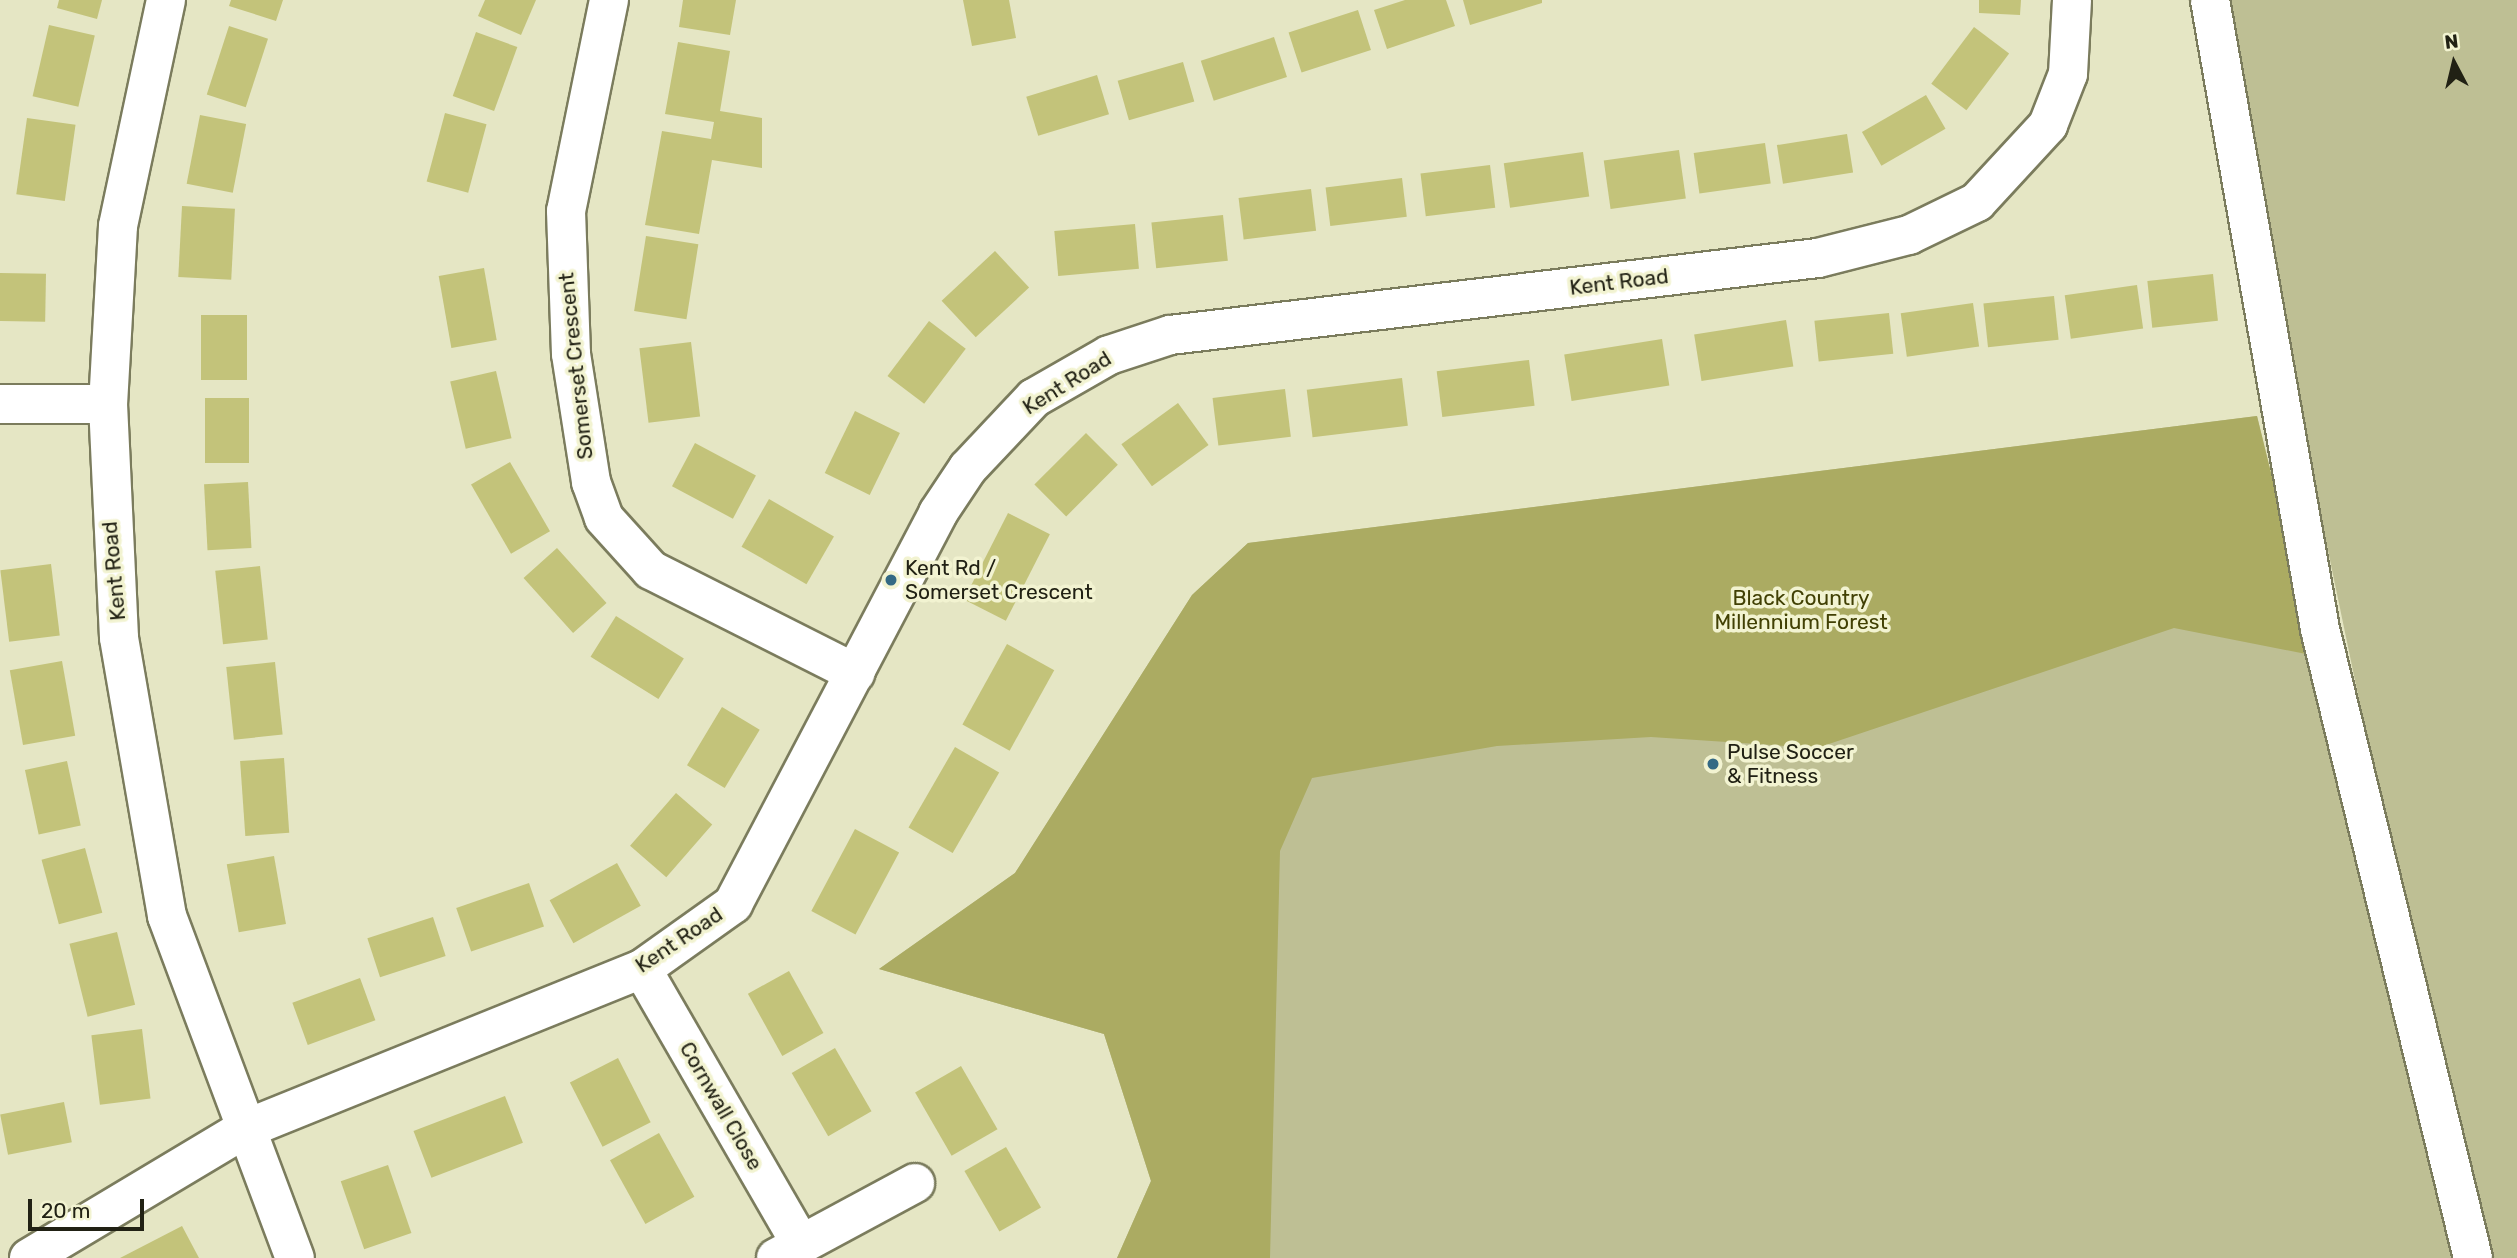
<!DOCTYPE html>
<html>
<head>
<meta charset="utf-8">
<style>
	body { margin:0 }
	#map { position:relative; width:2517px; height:1258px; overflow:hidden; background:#e5e6c4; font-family:Rubik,sans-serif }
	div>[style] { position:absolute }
	.green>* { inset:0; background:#bebf94 }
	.forest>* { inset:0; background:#abab62 }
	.building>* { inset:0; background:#c3c37a; transform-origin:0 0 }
	.roads { filter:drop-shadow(2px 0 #7b7c5d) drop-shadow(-2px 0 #7b7c5d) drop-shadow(0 2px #7b7c5d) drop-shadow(0 -2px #7b7c5d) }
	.street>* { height:38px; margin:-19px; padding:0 19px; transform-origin:19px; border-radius:19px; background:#fff }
	.dots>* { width:19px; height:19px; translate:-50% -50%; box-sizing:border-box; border:4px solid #f2f3d1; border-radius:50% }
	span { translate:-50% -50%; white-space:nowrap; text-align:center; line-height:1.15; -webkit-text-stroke:7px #f2f3d1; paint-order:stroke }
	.street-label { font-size:21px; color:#212114 }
	.poi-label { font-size:21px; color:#212114 }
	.left { translate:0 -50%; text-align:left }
	.park-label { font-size:21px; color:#414004 }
	.north { position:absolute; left:2419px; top:28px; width:70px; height:70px; -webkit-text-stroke:5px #f2f3d1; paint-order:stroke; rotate:353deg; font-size:19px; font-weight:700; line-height:28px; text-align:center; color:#212114 }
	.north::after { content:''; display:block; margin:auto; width:24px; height:32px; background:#212114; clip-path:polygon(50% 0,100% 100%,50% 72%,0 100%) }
	.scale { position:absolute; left:28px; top:1199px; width:116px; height:32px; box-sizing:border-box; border:4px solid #212114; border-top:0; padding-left:9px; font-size:21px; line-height:24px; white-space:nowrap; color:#212114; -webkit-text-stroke:5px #f2f3d1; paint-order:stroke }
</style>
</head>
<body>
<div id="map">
	<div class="green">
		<div style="clip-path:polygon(2229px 0,2517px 0,2517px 1258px,2484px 1258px,2425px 1017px,2294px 387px)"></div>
		<div style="clip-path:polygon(2257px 416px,2464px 1258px,1117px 1258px,1151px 1181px,1104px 1034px,879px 969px,1015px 873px,1192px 595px,1248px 543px)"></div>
	</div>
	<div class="forest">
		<div style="clip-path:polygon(2257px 416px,2316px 656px,2174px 628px,1817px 748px,1651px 737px,1497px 746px,1312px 778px,1280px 851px,1270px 1258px,1117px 1258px,1151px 1181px,1104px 1034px,879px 969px,1015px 873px,1192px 595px,1248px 543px)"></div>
	</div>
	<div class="building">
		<div style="clip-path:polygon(59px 0,102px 0,97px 19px,57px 8px)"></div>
		<div style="clip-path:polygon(231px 0,283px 0,276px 21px,229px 6px)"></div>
		<div style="clip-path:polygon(485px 0,536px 0,521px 35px,478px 16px)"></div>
		<div style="clip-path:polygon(683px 0,736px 0,730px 35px,679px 27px)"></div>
		<div style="clip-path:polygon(963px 0,1009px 0,1016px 38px,972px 46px)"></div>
		<div style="clip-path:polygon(1405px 0,1446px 0,1455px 26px,1387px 49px,1374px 10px)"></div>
		<div style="clip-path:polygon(1463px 0,1542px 0,1542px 3px,1470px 25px)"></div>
		<div style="clip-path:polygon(1979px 0,2021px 0,2020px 15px,1979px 13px)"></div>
		<div style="left:1358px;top:10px;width:42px;height:73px;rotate:72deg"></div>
		<div style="left:49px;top:25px;width:47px;height:73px;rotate:13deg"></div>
		<div style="left:229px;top:26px;width:41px;height:72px;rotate:18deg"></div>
		<div style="left:1974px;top:27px;width:44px;height:71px;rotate:37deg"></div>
		<div style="left:476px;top:32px;width:44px;height:68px;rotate:20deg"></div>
		<div style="left:1274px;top:37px;width:42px;height:77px;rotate:72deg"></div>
		<div style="clip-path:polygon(678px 42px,730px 51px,720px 111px,762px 118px,762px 168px,712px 160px,699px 234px,645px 225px,662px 131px,711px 139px,714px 122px,665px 114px)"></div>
		<div style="left:1183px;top:62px;width:41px;height:68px;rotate:74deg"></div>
		<div style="left:1097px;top:75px;width:41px;height:74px;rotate:73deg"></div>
		<div style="left:1926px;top:95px;width:39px;height:74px;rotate:60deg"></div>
		<div style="left:445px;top:113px;width:43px;height:71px;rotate:15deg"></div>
		<div style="left:200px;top:115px;width:47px;height:70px;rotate:11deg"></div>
		<div style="left:27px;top:118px;width:49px;height:77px;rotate:8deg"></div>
		<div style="left:1847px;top:134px;width:39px;height:71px;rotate:81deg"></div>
		<div style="left:1765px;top:143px;width:41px;height:72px;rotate:82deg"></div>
		<div style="left:1679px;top:150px;width:49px;height:76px;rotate:82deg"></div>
		<div style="left:1583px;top:152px;width:45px;height:80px;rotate:82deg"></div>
		<div style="left:1490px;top:165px;width:43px;height:70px;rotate:83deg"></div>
		<div style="left:1402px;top:178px;width:39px;height:77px;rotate:83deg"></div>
		<div style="left:1311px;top:189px;width:42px;height:73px;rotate:83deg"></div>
		<div style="left:182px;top:206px;width:53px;height:71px;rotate:3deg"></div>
		<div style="left:1223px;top:215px;width:46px;height:72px;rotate:84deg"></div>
		<div style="left:1135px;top:224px;width:45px;height:81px;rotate:85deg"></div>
		<div style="left:646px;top:236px;width:53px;height:76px;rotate:9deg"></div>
		<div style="left:995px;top:251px;width:50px;height:73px;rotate:47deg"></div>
		<div style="left:484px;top:268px;width:73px;height:46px;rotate:80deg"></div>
		<div style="left:0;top:273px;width:46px;height:48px;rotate:1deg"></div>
		<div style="left:2213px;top:274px;width:47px;height:66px;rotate:84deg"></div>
		<div style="left:2137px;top:285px;width:44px;height:73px;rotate:82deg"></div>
		<div style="left:2054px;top:296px;width:44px;height:71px;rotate:84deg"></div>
		<div style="left:1973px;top:303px;width:44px;height:73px;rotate:82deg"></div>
		<div style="left:1889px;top:313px;width:41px;height:75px;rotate:84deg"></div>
		<div style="left:201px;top:315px;width:46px;height:65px"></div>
		<div style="left:1786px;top:320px;width:47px;height:93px;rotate:81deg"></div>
		<div style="left:929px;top:321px;width:46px;height:69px;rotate:37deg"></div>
		<div style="left:1662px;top:339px;width:47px;height:99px;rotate:81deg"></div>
		<div style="left:691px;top:342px;width:75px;height:52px;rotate:83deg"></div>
		<div style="left:1529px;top:360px;width:46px;height:93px;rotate:83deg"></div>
		<div style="left:496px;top:371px;width:69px;height:47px;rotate:77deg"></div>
		<div style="left:1402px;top:378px;width:48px;height:96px;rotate:83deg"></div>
		<div style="left:1285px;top:389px;width:48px;height:73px;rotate:83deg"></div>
		<div style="left:249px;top:398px;width:65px;height:44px;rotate:90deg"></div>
		<div style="left:1178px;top:403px;width:52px;height:70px;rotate:54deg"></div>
		<div style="left:855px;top:411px;width:50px;height:69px;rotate:26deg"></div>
		<div style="left:1086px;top:433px;width:45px;height:73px;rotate:45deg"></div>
		<div style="left:695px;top:443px;width:69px;height:49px;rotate:28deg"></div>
		<div style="left:510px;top:462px;width:80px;height:45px;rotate:60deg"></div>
		<div style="left:248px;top:482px;width:66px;height:44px;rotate:87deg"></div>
		<div style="left:769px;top:499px;width:75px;height:55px;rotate:30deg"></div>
		<div style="left:1008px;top:513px;width:47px;height:97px;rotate:27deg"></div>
		<div style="left:557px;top:548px;width:74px;height:45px;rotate:48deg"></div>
		<div style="left:51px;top:564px;width:72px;height:51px;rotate:83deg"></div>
		<div style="left:260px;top:566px;width:74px;height:45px;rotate:84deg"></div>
		<div style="left:616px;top:616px;width:80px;height:48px;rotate:32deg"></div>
		<div style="left:1007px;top:644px;width:54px;height:92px;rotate:29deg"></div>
		<div style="left:62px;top:661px;width:76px;height:53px;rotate:80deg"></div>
		<div style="left:275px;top:662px;width:73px;height:49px;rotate:84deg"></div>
		<div style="left:722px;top:707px;width:44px;height:68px;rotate:31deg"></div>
		<div style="left:955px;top:747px;width:51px;height:93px;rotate:30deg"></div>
		<div style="left:284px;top:758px;width:75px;height:44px;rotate:86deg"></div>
		<div style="left:67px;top:761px;width:66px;height:43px;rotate:78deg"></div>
		<div style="left:676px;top:793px;width:48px;height:70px;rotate:41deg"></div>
		<div style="left:855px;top:829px;width:50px;height:93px;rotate:28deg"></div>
		<div style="left:85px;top:848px;width:67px;height:45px;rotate:75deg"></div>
		<div style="left:274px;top:856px;width:69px;height:48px;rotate:80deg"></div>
		<div style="left:617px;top:863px;width:49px;height:77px;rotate:61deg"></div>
		<div style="left:529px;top:883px;width:46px;height:77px;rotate:71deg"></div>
		<div style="left:433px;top:917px;width:41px;height:69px;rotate:72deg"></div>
		<div style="left:117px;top:932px;width:75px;height:49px;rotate:76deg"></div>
		<div style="left:789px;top:971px;width:71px;height:47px;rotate:61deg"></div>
		<div style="left:360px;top:978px;width:45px;height:72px;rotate:70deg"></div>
		<div style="left:142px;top:1029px;width:70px;height:51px;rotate:83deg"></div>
		<div style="left:835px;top:1048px;width:73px;height:50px;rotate:60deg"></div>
		<div style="left:618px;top:1058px;width:72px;height:54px;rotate:63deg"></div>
		<div style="left:961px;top:1066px;width:73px;height:53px;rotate:60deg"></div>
		<div style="left:505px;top:1096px;width:50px;height:98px;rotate:69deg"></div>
		<div style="left:64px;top:1102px;width:41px;height:65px;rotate:79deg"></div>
		<div style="left:659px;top:1133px;width:73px;height:56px;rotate:61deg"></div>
		<div style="left:1006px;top:1147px;width:70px;height:48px;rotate:60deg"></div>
		<div style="left:388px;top:1165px;width:72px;height:50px;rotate:71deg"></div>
		<div style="clip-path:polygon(182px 1226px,199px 1258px,120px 1258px)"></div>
	</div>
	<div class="roads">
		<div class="street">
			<div style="left:166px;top:0;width:231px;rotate:102deg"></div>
			<div style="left:118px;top:226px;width:178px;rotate:93.2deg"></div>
			<div style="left:108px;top:404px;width:234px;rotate:87.3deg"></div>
			<div style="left:119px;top:638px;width:282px;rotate:80.2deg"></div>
			<div style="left:167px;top:916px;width:365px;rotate:69.5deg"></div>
			<div style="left:609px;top:0;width:215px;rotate:101.5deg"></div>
			<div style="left:566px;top:211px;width:143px;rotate:88deg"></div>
			<div style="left:571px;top:354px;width:130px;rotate:81.1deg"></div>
			<div style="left:591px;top:482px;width:38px;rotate:70deg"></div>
			<div style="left:604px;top:518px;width:70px;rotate:47.9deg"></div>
			<div style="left:651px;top:570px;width:229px;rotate:26.8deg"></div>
			<div style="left:2210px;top:0;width:639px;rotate:80.08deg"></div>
			<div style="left:2320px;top:629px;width:647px;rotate:76.33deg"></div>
			<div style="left:0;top:404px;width:108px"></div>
			<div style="left:642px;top:969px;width:316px;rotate:60deg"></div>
			<div style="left:29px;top:1258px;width:249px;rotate:-30.9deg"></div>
			<div style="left:243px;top:1130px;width:430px;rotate:-22deg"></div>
			<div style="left:642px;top:969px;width:112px;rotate:-35.5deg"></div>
			<div style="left:733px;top:904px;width:441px;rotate:-62.3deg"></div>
			<div style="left:938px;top:513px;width:54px;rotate:-56.3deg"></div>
			<div style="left:968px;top:468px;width:96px;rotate:-46.7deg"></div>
			<div style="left:1034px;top:398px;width:86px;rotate:-29.8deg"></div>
			<div style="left:1109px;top:355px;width:64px;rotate:-18.2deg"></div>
			<div style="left:1170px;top:335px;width:653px;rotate:-6.78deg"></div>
			<div style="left:1818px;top:258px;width:94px;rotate:-14.2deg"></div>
			<div style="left:1909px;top:235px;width:76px;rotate:-25.9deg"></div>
			<div style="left:1977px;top:202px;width:105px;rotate:-47.3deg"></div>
			<div style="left:2048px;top:125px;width:55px;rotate:-68.6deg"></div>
			<div style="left:2068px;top:74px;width:74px;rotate:-86.9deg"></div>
			<div style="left:776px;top:1258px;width:158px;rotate:-28.3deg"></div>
		</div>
	</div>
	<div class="dots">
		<div style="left:891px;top:580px;background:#336984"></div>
		<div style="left:1713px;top:764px;background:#336984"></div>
	</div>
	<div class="street-label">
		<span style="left:1619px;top:282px;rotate:-7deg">Kent Road</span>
		<span style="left:576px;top:366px;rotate:-96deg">Somerset Crescent</span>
		<span style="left:1067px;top:383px;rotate:-32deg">Kent Road</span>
		<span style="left:114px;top:571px;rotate:-95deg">Kent Road</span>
		<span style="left:679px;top:940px;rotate:-34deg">Kent Road</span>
		<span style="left:721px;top:1106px;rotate:60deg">Cornwall Close</span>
	</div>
	<div class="poi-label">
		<span class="left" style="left:905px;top:580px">Kent Rd /<br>Somerset Crescent</span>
		<span class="left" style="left:1727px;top:764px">Pulse Soccer<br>&amp; Fitness</span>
	</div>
	<div class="park-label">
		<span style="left:1801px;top:610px">Black Country<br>Millennium Forest</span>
	</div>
	<div class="north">N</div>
	<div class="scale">20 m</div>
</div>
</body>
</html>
